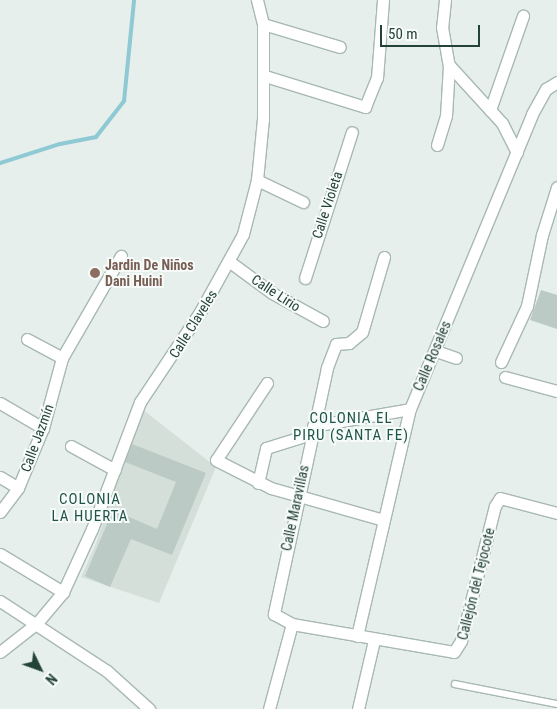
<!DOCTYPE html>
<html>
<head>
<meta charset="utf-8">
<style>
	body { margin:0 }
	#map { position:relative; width:557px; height:709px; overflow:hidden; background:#e6efeb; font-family:"Roboto Condensed",sans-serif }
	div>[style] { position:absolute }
	.built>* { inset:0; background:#d4dfda }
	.stream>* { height:4px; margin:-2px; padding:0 2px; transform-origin:2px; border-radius:2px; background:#8ec9d4 }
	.building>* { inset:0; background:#bbcac4 }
	.roads { filter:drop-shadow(1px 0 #a8b8b2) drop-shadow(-1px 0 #a8b8b2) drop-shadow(0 1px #a8b8b2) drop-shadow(0 -1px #a8b8b2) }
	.lane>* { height:5.5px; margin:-2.75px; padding:0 2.75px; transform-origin:2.75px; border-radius:2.75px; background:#fff }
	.street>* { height:11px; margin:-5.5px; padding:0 5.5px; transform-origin:5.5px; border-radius:5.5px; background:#fff }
	.dots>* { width:14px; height:14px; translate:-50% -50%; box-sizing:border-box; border:2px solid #f7fbf9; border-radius:50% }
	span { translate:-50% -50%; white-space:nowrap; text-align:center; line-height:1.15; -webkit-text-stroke:4px #f7fbf9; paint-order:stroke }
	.street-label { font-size:14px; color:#24423a }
	.education-label { font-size:14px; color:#785e54; font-weight:700 }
	.left { translate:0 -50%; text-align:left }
	.neighbourhood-label { font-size:15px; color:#1f5548; letter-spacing:1px }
	.north { position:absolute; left:15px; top:644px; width:50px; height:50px; -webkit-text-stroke:4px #f7fbf9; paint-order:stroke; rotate:132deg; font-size:14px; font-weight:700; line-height:20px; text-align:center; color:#24423a }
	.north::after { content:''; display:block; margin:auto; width:18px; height:22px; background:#24423a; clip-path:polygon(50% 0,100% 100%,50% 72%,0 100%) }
	.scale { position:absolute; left:380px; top:25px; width:100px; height:22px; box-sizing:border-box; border:2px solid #24423a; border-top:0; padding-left:6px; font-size:15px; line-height:18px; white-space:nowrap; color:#24423a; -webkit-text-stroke:4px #f7fbf9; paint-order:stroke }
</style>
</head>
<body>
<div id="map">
	<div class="built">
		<div style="clip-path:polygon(142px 409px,216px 467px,159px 603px,81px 577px,95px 546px)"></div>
	</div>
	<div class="stream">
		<div style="left:0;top:163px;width:63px;rotate:-17.6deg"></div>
		<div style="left:60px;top:144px;width:37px;rotate:-11deg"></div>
		<div style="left:96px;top:137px;width:46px;rotate:-52.1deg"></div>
		<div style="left:124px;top:101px;width:101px;rotate:-84.3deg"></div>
	</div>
	<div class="building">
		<div style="clip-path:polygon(541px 290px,557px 295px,557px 329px,530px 320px)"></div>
		<div style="clip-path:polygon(132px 444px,206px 473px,172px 555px,131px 539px,110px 587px,85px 576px,113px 510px,157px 529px,176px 482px,125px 462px)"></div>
	</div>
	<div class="roads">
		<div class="lane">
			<div style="left:455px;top:684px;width:104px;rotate:11.1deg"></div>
		</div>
		<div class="street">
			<div style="left:445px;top:0;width:27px;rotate:96deg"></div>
			<div style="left:442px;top:27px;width:39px;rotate:80deg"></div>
			<div style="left:449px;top:65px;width:79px;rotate:47.6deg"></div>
			<div style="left:502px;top:123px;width:33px;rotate:63deg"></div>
			<div style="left:263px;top:24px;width:80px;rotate:16.6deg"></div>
			<div style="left:265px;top:76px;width:105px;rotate:17.2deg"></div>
			<div style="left:365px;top:107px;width:31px;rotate:-68deg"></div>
			<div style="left:377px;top:78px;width:78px;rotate:-85.6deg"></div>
			<div style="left:490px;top:110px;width:100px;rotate:-70.7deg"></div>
			<div style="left:437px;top:145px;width:30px;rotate:-73deg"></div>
			<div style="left:446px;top:116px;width:51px;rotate:-86.6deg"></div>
			<div style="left:257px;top:180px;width:51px;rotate:25.6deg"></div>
			<div style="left:384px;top:257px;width:78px;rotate:106.3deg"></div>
			<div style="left:362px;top:332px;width:17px;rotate:140deg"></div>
			<div style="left:349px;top:343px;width:13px;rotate:176deg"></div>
			<div style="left:336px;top:344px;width:26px;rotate:111deg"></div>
			<div style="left:327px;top:368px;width:252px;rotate:102.2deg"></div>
			<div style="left:274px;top:614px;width:21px;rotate:29deg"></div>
			<div style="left:292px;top:624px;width:164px;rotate:9.8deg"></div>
			<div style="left:454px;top:652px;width:13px;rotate:-58deg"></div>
			<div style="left:461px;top:641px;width:139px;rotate:-75.9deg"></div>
			<div style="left:495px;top:506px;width:9px;rotate:-58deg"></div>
			<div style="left:500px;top:498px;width:59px;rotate:14.7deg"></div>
			<div style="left:230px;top:262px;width:52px;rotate:36.4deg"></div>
			<div style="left:272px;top:293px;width:58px;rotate:28.8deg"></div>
			<div style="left:305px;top:278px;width:153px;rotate:-72.2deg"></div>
			<div style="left:27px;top:339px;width:40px;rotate:28deg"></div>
			<div style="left:436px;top:351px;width:21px;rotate:19deg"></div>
			<div style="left:501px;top:362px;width:62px;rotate:-65.1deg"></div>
			<div style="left:527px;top:306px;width:73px;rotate:-78.1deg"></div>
			<div style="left:542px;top:235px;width:50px;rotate:-72.6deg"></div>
			<div style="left:505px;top:377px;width:54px;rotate:15.1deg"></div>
			<div style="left:267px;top:383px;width:92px;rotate:123.5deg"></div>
			<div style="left:216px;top:460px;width:62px;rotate:27deg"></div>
			<div style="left:271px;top:488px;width:116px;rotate:15.9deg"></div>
			<div style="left:0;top:403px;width:50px;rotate:30.2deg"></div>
			<div style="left:313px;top:426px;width:98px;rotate:-9.9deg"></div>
			<div style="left:71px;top:446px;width:50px;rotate:28.6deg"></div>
			<div style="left:0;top:477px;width:21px;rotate:31deg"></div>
			<div style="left:258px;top:483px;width:36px;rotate:-77deg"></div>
			<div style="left:266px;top:448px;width:47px;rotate:-17.3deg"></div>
			<div style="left:0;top:512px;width:30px;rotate:-53deg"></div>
			<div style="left:18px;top:488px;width:65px;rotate:-67.4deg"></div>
			<div style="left:43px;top:428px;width:73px;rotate:-74.8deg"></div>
			<div style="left:62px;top:358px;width:118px;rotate:-60deg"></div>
			<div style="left:0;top:554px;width:74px;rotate:31.1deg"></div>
			<div style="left:0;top:601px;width:128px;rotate:33.2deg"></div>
			<div style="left:107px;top:671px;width:57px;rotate:42.1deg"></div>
			<div style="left:357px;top:636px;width:233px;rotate:-76.9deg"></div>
			<div style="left:410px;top:409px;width:319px;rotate:-67.5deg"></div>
			<div style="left:532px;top:114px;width:29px;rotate:-61deg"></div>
			<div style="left:546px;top:89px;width:13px;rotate:-32deg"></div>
			<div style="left:0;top:652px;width:47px;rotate:-38.1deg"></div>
			<div style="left:37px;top:623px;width:40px;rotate:-50deg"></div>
			<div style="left:63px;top:592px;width:69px;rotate:-65.3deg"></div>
			<div style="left:92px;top:529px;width:136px;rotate:-69.3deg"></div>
			<div style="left:140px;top:402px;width:108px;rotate:-56.3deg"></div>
			<div style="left:200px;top:312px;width:89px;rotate:-61.1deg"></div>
			<div style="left:243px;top:234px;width:56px;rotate:-75.5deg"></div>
			<div style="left:257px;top:180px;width:61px;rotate:-84.4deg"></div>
			<div style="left:263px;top:119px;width:95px;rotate:-90deg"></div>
			<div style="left:263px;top:24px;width:25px;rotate:-104deg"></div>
			<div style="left:269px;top:709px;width:88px;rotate:-74.9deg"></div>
			<div style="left:358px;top:709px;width:71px;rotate:-76.9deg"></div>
		</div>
	</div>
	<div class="dots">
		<div style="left:95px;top:273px;background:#8d6e63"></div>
	</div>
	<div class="street-label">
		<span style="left:327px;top:205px;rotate:-72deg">Calle Violeta</span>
		<span style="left:276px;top:293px;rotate:33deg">Calle Lirio</span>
		<span style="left:193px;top:324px;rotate:-58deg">Calle Claveles</span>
		<span style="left:432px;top:356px;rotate:-67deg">Calle Rosales</span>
		<span style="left:37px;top:438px;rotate:-70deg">Calle Jazmín</span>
		<span style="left:295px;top:508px;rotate:-78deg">Calle Maravillas</span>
		<span style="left:476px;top:584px;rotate:-76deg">Callejón del Tejocote</span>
	</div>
	<div class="education-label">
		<span class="left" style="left:105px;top:273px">Jardin De Niños<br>Dani Huini</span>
	</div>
	<div class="neighbourhood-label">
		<span style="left:351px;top:427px">COLONIA EL<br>PIRU (SANTA FE)</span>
		<span style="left:90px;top:508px">COLONIA<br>LA HUERTA</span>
	</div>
	<div class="north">N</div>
	<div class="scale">50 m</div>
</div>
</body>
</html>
